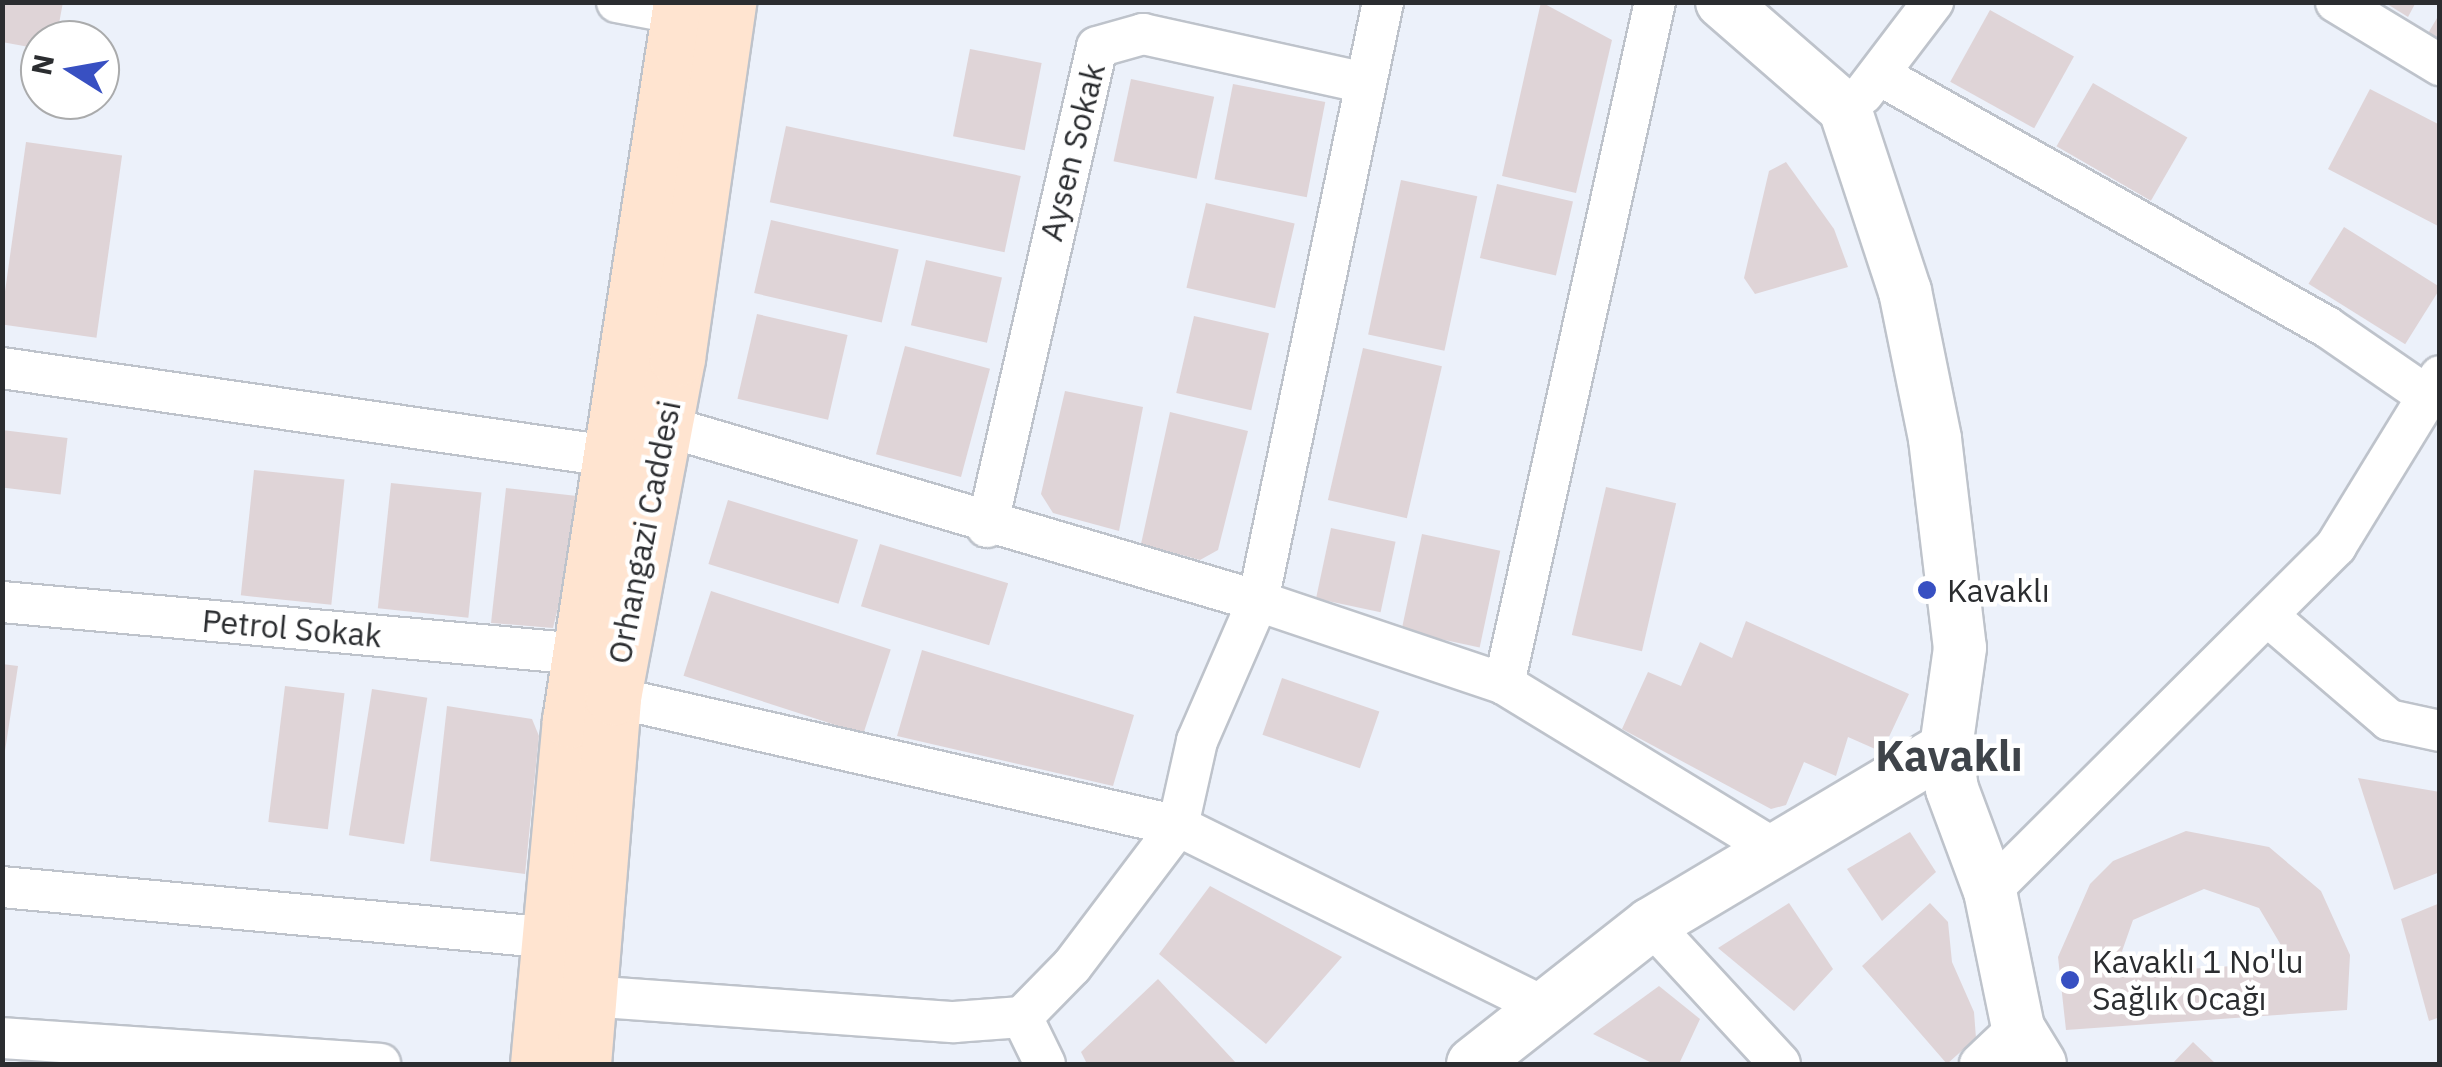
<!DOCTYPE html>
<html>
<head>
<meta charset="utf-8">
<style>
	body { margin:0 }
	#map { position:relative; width:2442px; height:1067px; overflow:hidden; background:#ecf1fa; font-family:"IBM Plex Sans",sans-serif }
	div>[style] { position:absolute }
	.building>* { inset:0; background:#dfd4d7; transform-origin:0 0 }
	.roads { filter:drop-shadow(2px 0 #bec3cb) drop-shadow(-2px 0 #bec3cb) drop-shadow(0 2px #bec3cb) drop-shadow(0 -2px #bec3cb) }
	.minor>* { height:40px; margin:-20px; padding:0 20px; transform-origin:20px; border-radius:20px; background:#fff }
	.tertiary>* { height:52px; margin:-26px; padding:0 26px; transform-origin:26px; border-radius:26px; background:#fff }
	.secondary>* { height:55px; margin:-27.5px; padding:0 27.5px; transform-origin:27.5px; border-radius:27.5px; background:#ffe4d0 }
	.dots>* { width:28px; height:28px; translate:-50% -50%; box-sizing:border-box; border:5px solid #fff; border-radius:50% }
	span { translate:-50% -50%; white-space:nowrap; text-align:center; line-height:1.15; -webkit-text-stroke:9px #fff; paint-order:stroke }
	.street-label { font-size:32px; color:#2b2d30 }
	.poi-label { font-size:32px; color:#2b2d30 }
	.left { translate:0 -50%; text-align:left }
	.district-label { font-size:42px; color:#3f444a; font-weight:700 }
	.frame { position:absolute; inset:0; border:5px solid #2b2d30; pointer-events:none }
	.north { position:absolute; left:20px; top:20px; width:100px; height:100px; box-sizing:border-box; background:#fff; border:2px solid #aaabac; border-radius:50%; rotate:281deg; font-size:28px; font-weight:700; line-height:40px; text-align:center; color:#2b2d30 }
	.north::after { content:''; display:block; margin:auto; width:35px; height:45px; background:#3850c2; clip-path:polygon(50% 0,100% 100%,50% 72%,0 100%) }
</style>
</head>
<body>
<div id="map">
	<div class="building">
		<div style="clip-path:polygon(2px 2px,63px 2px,56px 40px,40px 40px,40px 49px,2px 42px)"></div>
		<div style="clip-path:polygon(1541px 2px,1612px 40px,1576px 193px,1502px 176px)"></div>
		<div style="clip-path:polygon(2384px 2px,2416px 2px,2408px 17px)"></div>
		<div style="left:1990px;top:10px;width:96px;height:82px;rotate:29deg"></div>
		<div style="clip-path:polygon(2440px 13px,2440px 42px,2427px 35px)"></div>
		<div style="left:970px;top:49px;width:73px;height:89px;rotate:11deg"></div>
		<div style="left:1131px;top:79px;width:85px;height:84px;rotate:12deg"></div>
		<div style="left:2093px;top:83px;width:109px;height:73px;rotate:30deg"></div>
		<div style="left:1233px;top:84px;width:94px;height:97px;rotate:11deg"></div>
		<div style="clip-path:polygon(2370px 89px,2440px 125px,2440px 227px,2328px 169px)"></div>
		<div style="left:786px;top:126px;width:240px;height:78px;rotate:12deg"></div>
		<div style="left:26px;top:142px;width:97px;height:184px;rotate:8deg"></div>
		<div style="clip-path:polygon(1786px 162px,1834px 229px,1848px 267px,1755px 294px,1744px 278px,1769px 171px)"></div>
		<div style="left:1401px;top:180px;width:78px;height:158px;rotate:12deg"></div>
		<div style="left:1497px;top:184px;width:78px;height:76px;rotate:13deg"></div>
		<div style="left:1206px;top:203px;width:91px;height:87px;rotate:13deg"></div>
		<div style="left:771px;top:220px;width:131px;height:75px;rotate:13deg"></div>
		<div style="left:2344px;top:227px;width:114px;height:67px;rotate:32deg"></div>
		<div style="left:926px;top:260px;width:78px;height:67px;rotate:13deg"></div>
		<div style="left:757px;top:314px;width:93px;height:87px;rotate:13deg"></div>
		<div style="left:1194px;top:316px;width:77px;height:79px;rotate:13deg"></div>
		<div style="left:905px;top:346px;width:88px;height:112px;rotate:15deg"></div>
		<div style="left:1363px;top:348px;width:81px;height:156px;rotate:13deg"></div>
		<div style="clip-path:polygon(1065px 391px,1143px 407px,1119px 531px,1053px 513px,1041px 494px)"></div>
		<div style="clip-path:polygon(1170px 412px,1248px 431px,1218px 550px,1200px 560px,1141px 544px)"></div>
		<div style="left:2px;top:430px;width:66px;height:57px;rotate:7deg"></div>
		<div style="left:254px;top:470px;width:91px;height:126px;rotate:6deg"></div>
		<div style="left:391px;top:483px;width:91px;height:126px;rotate:6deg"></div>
		<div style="left:1606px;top:487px;width:72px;height:152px;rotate:13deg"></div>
		<div style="clip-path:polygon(506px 488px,586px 497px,553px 628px,491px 623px)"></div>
		<div style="left:728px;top:500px;width:136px;height:67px;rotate:17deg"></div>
		<div style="left:1331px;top:528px;width:66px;height:72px;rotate:12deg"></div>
		<div style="left:1422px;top:534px;width:80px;height:99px;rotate:12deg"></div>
		<div style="left:880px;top:544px;width:134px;height:65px;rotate:17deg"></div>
		<div style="left:711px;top:591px;width:189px;height:89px;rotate:18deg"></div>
		<div style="clip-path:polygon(1746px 621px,1909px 694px,1882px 752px,1848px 737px,1836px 776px,1804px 762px,1786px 805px,1771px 809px,1622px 729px,1648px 672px,1681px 686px,1700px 642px,1732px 658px)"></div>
		<div style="clip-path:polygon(922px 650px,1134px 715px,1113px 786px,897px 736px)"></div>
		<div style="clip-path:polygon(2px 664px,18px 666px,5px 751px,2px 751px)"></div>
		<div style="left:1282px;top:678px;width:103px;height:60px;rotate:19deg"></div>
		<div style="left:285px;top:686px;width:60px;height:137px;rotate:7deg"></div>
		<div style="left:372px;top:689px;width:56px;height:148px;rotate:9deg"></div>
		<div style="clip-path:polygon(447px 706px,532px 719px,539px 736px,525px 874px,430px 861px)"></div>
		<div style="clip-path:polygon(2358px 778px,2440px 792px,2440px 872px,2394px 890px)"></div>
		<div style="clip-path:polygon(evenodd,2186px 831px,2269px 847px,2321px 891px,2350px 955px,2347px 1010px,2066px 1030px,2058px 957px,2090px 884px,2113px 861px,2186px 831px,2204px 889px,2259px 908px,2291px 962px,2114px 974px,2133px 920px,2204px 889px)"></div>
		<div style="clip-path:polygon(1910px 832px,1936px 872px,1882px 921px,1847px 869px)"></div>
		<div style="clip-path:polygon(1210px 886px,1342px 957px,1266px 1044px,1159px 954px)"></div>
		<div style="clip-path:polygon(1789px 903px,1833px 969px,1794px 1011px,1718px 948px)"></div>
		<div style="clip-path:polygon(1930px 903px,1948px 922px,1952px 962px,1974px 1012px,1976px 1038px,1947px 1064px,1862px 966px)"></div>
		<div style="clip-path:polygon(2440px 903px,2440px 1017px,2429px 1021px,2401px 919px)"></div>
		<div style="clip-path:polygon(1158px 979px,1237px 1064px,1087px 1064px,1081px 1052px)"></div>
		<div style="clip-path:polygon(1659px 986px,1700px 1019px,1679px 1064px,1654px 1064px,1593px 1034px)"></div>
		<div style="clip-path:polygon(2193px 1042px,2216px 1064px,2172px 1064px)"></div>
	</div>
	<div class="roads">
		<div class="minor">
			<div style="left:617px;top:2px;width:64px;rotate:10.8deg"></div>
			<div style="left:2336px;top:2px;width:122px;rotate:31.2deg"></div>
			<div style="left:1883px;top:77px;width:510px;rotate:29.38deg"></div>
			<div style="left:2327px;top:327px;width:121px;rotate:34.6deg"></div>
			<div style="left:1863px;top:94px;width:116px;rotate:-52.7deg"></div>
			<div style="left:2px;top:368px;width:619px;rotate:8.26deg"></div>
			<div style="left:662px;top:425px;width:621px;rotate:16.45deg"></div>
			<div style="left:1258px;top:601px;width:260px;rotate:18.6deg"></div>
			<div style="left:1504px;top:684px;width:319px;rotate:31.4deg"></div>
			<div style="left:987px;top:527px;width:492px;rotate:-77.1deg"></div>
			<div style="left:1097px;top:47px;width:48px;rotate:-15.8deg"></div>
			<div style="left:1143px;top:34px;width:228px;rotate:12.4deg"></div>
			<div style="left:2px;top:602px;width:581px;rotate:5.13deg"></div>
			<div style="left:2269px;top:617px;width:158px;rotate:40.6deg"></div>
			<div style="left:2389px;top:720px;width:52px;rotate:12.2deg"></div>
			<div style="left:1504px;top:684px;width:699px;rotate:-77.52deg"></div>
			<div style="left:613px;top:697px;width:580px;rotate:12.86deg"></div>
			<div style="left:1178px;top:826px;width:404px;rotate:26.3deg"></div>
			<div style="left:2px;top:887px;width:553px;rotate:5.29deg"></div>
			<div style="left:1990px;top:891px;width:489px;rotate:-44.9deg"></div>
			<div style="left:2336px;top:546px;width:199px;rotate:-58.5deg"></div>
			<div style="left:1651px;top:924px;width:190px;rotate:47.3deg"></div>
			<div style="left:588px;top:996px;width:367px;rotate:4.1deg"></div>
			<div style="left:954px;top:1022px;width:68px;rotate:-4.2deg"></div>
			<div style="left:1022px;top:1017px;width:71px;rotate:-45.6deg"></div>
			<div style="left:1072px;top:966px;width:176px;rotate:-52.9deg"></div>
			<div style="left:1178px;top:826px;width:87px;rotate:-77.4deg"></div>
			<div style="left:1197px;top:741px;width:153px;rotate:-66.5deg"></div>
			<div style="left:1258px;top:601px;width:612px;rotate:-78.21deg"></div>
			<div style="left:1022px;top:1017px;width:52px;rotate:63.9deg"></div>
			<div style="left:2px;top:1038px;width:379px;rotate:3.9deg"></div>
			<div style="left:1980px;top:1064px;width:52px;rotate:-43.5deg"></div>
		</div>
		<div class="tertiary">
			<div style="left:1722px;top:2px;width:163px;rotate:41deg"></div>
			<div style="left:1845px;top:109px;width:192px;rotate:71.8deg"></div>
			<div style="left:1905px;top:291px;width:151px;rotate:78.5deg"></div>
			<div style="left:1935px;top:439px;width:210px;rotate:83.2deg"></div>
			<div style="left:1960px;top:648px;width:101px;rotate:98deg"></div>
			<div style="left:1946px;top:748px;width:41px;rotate:81.7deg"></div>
			<div style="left:1952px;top:789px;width:109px;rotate:69.6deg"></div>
			<div style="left:1990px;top:891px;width:140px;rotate:78.4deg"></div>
			<div style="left:2018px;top:1028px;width:42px;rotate:58.6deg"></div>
			<div style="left:1473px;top:1064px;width:226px;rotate:-38.2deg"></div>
			<div style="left:1651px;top:924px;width:344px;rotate:-30.8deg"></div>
		</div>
		<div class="secondary">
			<div style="left:538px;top:1064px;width:345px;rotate:-84.7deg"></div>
			<div style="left:570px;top:720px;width:727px;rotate:-81.21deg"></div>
			<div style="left:583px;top:1064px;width:368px;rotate:-85.3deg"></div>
			<div style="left:613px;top:697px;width:345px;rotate:-79.3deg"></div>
			<div style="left:677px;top:358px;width:360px;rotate:-81.8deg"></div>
		</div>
	</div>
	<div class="dots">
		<div style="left:1927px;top:590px;background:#3850c2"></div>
		<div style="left:2070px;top:980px;background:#3850c2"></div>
	</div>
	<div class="street-label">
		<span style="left:1072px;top:152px;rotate:-76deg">Aysen Sokak</span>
		<span style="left:644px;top:532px;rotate:-79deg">Orhangazi Caddesi</span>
		<span style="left:292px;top:628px;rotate:5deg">Petrol Sokak</span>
	</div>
	<div class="poi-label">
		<span class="left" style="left:1947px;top:590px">Kavaklı</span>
		<span class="left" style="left:2092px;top:980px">Kavaklı 1 No'lu<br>Sağlık Ocağı</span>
	</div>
	<div class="district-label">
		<span style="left:1949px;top:756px">Kavaklı</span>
	</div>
	<div class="frame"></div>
	<div class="north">N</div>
</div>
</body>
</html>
